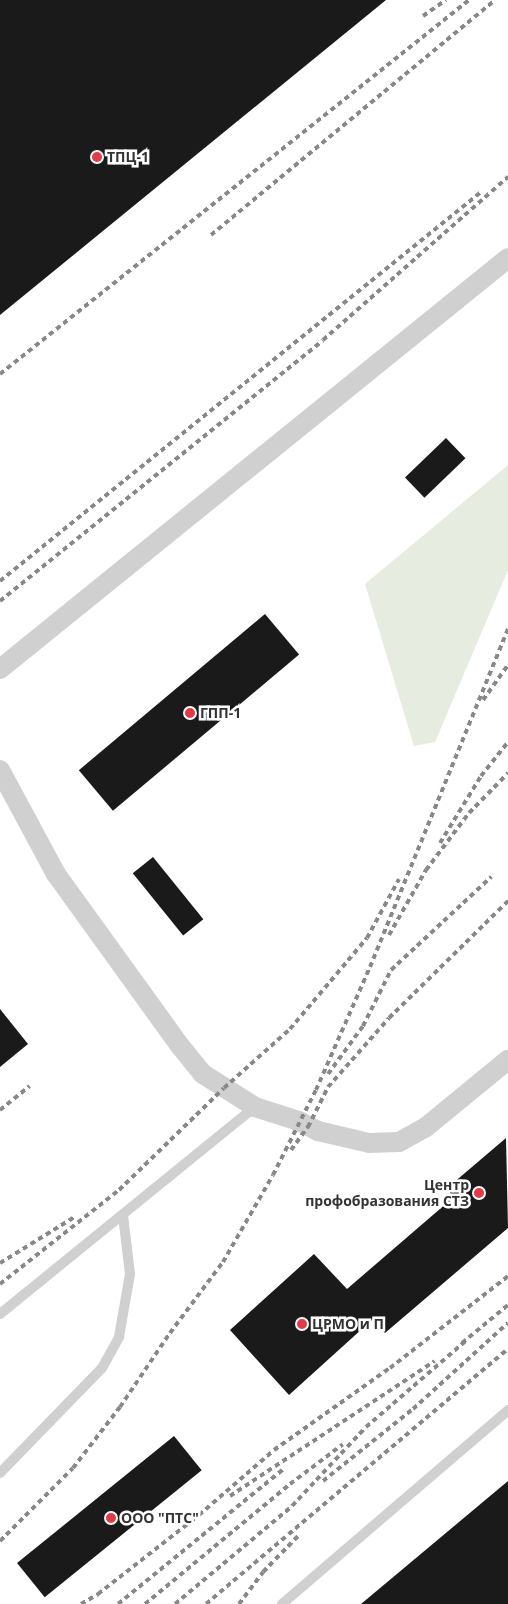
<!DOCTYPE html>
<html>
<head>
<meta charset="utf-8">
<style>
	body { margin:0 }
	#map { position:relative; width:508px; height:1604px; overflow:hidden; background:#fff; font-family:"Open Sans",sans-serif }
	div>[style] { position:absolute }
	.green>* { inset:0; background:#e6ecdf }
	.building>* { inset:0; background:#1a1a1a; transform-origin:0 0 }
	.service>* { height:10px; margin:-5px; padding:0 5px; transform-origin:5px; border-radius:5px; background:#d0d0d0 }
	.minor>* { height:20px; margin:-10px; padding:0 10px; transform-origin:10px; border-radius:10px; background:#d0d0d0 }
	.rail>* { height:4px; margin-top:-2px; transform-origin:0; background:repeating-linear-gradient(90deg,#888 0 5px,transparent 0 9px) }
	.dots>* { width:14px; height:14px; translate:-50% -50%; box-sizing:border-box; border:2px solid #fff; border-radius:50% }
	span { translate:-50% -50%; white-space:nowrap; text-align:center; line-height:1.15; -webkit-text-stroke:5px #fff; paint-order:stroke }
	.poi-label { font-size:14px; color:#333; font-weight:700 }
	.left { translate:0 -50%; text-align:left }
	.right { translate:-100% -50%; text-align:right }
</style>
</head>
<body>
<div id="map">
	<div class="green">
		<div style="clip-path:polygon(508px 465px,508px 570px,435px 742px,414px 746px,365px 584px)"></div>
	</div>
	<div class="building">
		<div style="clip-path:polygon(0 0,386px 0,0 315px)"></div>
		<div style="left:446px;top:438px;width:28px;height:57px;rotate:46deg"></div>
		<div style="left:265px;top:614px;width:53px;height:243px;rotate:50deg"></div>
		<div style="left:153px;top:857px;width:80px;height:26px;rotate:51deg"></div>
		<div style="clip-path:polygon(0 1009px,28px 1044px,0 1067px)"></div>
		<div style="clip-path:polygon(506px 1138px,508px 1228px,385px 1333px,373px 1319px,289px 1395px,230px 1330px,314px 1254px,347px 1289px,448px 1202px,452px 1184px)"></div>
		<div style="left:174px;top:1436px;width:44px;height:202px;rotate:51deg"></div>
		<div style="clip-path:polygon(508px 1481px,508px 1604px,361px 1604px)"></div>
	</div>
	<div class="service">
		<div style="left:0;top:1314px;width:328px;rotate:-39.1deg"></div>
		<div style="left:0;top:1473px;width:146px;rotate:-45.8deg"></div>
		<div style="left:102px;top:1368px;width:35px;rotate:-61deg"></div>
		<div style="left:119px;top:1337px;width:64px;rotate:-80.1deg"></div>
		<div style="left:130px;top:1274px;width:59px;rotate:-96.8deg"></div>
		<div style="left:282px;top:1604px;width:298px;rotate:-40.6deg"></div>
	</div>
	<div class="minor">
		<div style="left:0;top:669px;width:653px;rotate:-38.97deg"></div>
		<div style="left:0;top:770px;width:118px;rotate:61.7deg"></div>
		<div style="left:56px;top:874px;width:213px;rotate:54.2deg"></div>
		<div style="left:181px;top:1047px;width:35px;rotate:51deg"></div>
		<div style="left:203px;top:1074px;width:62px;rotate:32.4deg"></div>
		<div style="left:255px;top:1107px;width:46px;rotate:17.7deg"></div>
		<div style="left:299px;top:1121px;width:21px;rotate:28deg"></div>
		<div style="left:318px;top:1131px;width:52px;rotate:13.2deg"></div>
		<div style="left:369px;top:1143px;width:30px;rotate:-2deg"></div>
		<div style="left:399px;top:1142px;width:31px;rotate:-29deg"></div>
		<div style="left:426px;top:1127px;width:106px;rotate:-39.3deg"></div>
	</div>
	<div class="rail">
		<div style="left:423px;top:16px;width:28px;rotate:-35deg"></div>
		<div style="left:211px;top:235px;width:369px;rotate:-39.6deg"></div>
		<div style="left:0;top:374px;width:600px;rotate:-38.57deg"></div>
		<div style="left:0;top:581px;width:619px;rotate:-38.96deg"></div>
		<div style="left:0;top:601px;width:415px;rotate:-38.9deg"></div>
		<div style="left:323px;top:340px;width:247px;rotate:-41.4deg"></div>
		<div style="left:483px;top:700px;width:43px;rotate:-54.5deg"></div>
		<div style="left:440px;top:843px;width:79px;rotate:-58.5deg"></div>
		<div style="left:481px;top:776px;width:43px;rotate:-51.5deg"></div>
		<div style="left:389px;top:935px;width:75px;rotate:-60.4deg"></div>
		<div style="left:426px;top:870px;width:71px;rotate:-53deg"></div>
		<div style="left:469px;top:813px;width:56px;rotate:-45.7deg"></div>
		<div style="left:328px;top:1074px;width:59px;rotate:-53.9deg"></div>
		<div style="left:363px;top:1026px;width:63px;rotate:-63.4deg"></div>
		<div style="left:391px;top:970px;width:137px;rotate:-42.9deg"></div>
		<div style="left:0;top:1110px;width:38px;rotate:-39deg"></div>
		<div style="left:291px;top:1150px;width:29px;rotate:-54deg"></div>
		<div style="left:308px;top:1127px;width:45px;rotate:-63.4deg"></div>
		<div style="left:328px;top:1087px;width:92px;rotate:-48.5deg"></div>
		<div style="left:389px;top:1018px;width:167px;rotate:-44.5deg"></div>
		<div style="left:0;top:1263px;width:89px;rotate:-31.7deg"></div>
		<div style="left:0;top:1284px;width:152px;rotate:-38.3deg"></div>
		<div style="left:119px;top:1190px;width:146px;rotate:-44.2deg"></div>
		<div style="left:224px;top:1088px;width:89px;rotate:-41.8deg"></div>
		<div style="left:290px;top:1029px;width:119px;rotate:-49.8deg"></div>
		<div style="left:367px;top:938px;width:67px;rotate:-61.5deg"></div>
		<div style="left:462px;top:1343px;width:60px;rotate:-39.6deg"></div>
		<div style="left:323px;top:1481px;width:115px;rotate:-38.7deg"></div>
		<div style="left:413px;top:1409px;width:128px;rotate:-42.2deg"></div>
		<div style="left:230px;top:1496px;width:245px;rotate:-33.4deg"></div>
		<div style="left:0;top:1541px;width:103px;rotate:-45deg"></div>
		<div style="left:73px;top:1468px;width:77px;rotate:-52.4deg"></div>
		<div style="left:120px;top:1407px;width:89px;rotate:-56deg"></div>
		<div style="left:170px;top:1333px;width:89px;rotate:-53.3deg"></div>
		<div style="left:223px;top:1262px;width:100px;rotate:-60.1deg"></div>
		<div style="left:273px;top:1175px;width:95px;rotate:-63.2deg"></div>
		<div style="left:316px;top:1090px;width:134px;rotate:-66.3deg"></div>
		<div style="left:370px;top:967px;width:366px;rotate:-67.8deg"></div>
		<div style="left:81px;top:1604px;width:20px;rotate:-30deg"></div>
		<div style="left:98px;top:1594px;width:128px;rotate:-38deg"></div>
		<div style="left:199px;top:1515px;width:99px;rotate:-40.9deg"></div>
		<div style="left:274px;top:1450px;width:142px;rotate:-35.3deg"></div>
		<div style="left:390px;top:1368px;width:150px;rotate:-37.9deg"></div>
		<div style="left:118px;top:1604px;width:215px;rotate:-39.2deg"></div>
		<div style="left:145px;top:1604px;width:188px;rotate:-39.6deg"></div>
		<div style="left:290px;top:1484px;width:66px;rotate:-37deg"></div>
		<div style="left:175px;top:1604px;width:153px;rotate:-39.9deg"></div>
		<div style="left:292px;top:1506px;width:108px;rotate:-46.9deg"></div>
		<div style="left:366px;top:1427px;width:135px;rotate:-40.8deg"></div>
		<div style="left:206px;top:1604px;width:395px;rotate:-40.2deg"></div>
		<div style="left:239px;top:1604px;width:40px;rotate:-53deg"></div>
		<div style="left:263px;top:1572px;width:53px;rotate:-45.8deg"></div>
	</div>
	<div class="dots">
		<div style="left:97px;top:157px;background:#e63946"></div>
		<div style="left:190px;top:713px;background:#e63946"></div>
		<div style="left:479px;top:1193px;background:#e63946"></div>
		<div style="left:302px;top:1324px;background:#e63946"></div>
		<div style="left:111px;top:1518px;background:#e63946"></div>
	</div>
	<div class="poi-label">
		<span class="left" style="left:107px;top:157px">ТПЦ-1</span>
		<span class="left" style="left:200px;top:713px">ГПП-1</span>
		<span class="right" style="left:469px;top:1193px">Центр<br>профобразования СТЗ</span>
		<span class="left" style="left:312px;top:1324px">ЦРМО и П</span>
		<span class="left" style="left:121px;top:1518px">ООО "ПТС"</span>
	</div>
</div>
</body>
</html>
